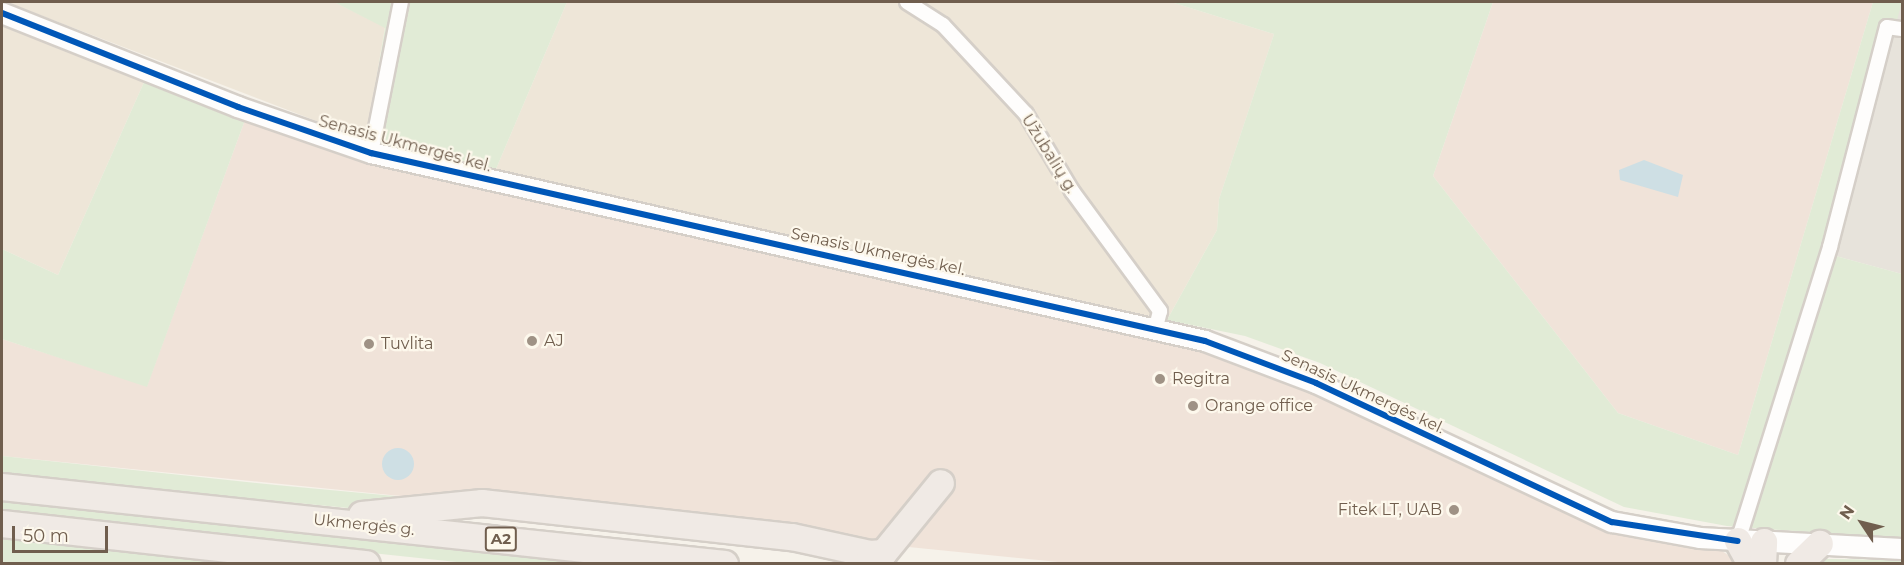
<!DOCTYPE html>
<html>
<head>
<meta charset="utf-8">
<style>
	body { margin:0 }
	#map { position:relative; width:1904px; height:565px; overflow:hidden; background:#f6f2ea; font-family:Montserrat,sans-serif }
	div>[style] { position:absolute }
	.residential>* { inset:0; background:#eee6d8 }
	.commercial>* { inset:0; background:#f0e3d9 }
	.industrial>* { inset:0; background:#e7e3db }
	.green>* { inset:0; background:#e1ebd6 }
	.water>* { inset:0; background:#cedfe4 }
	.round { border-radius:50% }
	.roads { filter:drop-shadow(2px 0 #d5cfc8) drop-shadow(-2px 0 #d5cfc8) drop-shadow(0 2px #d5cfc8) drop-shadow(0 -2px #d5cfc8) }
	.street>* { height:14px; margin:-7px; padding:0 7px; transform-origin:7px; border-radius:7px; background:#fefdfc }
	.secondary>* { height:20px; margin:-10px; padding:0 10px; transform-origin:10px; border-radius:10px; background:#fefdfc }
	.highway>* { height:26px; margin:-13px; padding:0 13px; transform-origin:13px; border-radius:13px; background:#f0eae5 }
	.cycleway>* { height:6px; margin:-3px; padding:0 3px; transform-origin:3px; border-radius:3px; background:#0057b8 }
	.dots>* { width:16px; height:16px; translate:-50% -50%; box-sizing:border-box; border:3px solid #fdf8ec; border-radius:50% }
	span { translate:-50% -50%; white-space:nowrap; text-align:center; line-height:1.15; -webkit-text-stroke:4.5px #fdf8ec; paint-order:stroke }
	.shield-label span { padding:2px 4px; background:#fdf8ec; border:2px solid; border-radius:4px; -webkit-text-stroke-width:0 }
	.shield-label { font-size:15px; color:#705e4e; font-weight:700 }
	.street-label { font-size:16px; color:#705e4e }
	.poi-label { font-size:16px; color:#705e4e }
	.left { translate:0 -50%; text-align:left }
	.right { translate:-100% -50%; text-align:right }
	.frame { position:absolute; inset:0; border:3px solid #705e4e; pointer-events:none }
	.north { position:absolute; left:1832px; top:493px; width:60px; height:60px; -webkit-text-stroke:4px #fdf8ec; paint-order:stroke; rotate:305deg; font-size:16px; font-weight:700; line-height:24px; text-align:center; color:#705e4e }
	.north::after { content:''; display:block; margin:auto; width:21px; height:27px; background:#705e4e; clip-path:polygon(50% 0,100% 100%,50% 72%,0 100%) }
	.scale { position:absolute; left:12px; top:526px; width:96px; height:27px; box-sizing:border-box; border:3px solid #705e4e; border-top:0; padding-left:8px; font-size:18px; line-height:21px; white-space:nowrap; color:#705e4e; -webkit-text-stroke:4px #fdf8ec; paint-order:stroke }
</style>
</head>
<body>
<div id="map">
	<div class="residential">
		<div style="clip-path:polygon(6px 2px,334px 2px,385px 27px,366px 140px)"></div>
		<div style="clip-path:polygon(567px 2px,1171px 2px,1274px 34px,1219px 199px,1217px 230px,1167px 320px,496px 169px)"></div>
		<div style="clip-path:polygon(2px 22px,145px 80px,58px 275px,2px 249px)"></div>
	</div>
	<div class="commercial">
		<div style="clip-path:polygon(1493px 2px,1873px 2px,1738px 455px,1618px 413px,1433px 176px)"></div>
		<div style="clip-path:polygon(245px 120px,357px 159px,476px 189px,1201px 347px,1308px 390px,1593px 522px,1719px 549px,1740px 563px,1068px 563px,2px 456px,2px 339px,147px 386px)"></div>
	</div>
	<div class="industrial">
		<div style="clip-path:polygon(1900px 2px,1902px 2px,1902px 274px,1832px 255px)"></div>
	</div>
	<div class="green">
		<div style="clip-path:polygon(334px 2px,567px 2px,496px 169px,366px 140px,385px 28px)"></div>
		<div style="clip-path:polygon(1171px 2px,1493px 2px,1433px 176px,1618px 413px,1738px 455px,1873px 2px,1902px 2px,1832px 255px,1902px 274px,1902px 539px,1727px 526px,1624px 507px,1320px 363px,1245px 336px,1167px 320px,1217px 230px,1219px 199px,1274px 34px)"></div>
		<div style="clip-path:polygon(145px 80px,245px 120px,147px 387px,2px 339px,2px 249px,58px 275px)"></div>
		<div style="clip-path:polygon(2px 456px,276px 485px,427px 499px,379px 511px,2px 474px)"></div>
		<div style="clip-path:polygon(2px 496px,630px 563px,466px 563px,2px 514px)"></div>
		<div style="clip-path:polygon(2px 539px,236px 563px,2px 563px)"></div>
		<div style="clip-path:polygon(1826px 559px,1902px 560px,1902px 564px,1811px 564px)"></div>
	</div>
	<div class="water">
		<div style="clip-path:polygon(1644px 160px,1683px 175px,1678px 197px,1620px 180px,1619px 170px)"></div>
		<div class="round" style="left:382px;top:448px;width:32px;height:32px"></div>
	</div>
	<div class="roads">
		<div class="street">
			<div style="left:907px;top:2px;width:43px;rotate:32.6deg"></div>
			<div style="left:943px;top:25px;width:122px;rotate:47deg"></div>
			<div style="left:1026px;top:114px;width:90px;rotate:59.1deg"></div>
			<div style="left:1072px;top:191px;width:149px;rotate:53.7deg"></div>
			<div style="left:1160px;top:311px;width:16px;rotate:104deg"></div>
			<div style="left:371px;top:153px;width:154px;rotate:-78.8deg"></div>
			<div style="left:1738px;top:541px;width:308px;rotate:-72.6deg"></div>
			<div style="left:1830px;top:247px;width:227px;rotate:-75.5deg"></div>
			<div style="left:1887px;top:27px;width:15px;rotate:8deg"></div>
		</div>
		<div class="secondary">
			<div style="left:2px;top:13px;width:254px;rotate:21.7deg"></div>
			<div style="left:238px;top:107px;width:141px;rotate:19.1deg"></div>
			<div style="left:371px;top:153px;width:855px;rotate:12.7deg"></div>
			<div style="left:1205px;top:341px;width:119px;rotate:20.7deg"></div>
			<div style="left:1316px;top:383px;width:327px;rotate:25.2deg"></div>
			<div style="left:1612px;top:522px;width:89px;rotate:10.3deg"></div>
			<div style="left:1700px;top:538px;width:202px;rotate:3.1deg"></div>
		</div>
		<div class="highway">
			<div style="left:2px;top:487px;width:727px;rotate:6.08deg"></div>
			<div style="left:362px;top:515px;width:121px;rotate:-5.7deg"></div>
			<div style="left:482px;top:503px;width:312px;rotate:6.3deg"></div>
			<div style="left:792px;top:537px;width:80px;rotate:12.3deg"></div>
			<div style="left:870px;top:554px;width:14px;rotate:-4deg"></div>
			<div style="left:884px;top:553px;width:90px;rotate:-50.8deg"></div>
			<div style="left:2px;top:524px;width:367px;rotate:6.3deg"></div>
			<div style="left:1738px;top:541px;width:26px;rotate:61deg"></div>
			<div style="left:1763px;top:564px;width:22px;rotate:-87deg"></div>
			<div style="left:1799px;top:564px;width:29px;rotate:-44deg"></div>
		</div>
	</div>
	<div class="cycleway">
		<div style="left:2px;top:13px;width:254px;rotate:21.7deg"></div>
		<div style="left:238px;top:107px;width:141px;rotate:19.1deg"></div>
		<div style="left:371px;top:153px;width:855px;rotate:12.7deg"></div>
		<div style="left:1205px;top:341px;width:119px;rotate:20.7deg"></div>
		<div style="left:1316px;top:383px;width:327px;rotate:25.2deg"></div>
		<div style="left:1612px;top:522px;width:127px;rotate:8.6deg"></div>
	</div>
	<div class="dots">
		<div style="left:532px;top:341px;background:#9f9285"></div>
		<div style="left:369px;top:344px;background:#9f9285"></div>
		<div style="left:1160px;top:379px;background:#9f9285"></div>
		<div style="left:1193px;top:406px;background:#9f9285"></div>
		<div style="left:1454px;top:510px;background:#9f9285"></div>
	</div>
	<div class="shield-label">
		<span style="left:501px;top:539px">A2</span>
	</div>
	<div class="street-label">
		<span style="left:405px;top:144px;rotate:15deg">Senasis Ukmergės kel.</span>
		<span style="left:1049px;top:154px;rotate:58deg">Užubalių g.</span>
		<span style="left:878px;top:252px;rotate:12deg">Senasis Ukmergės kel.</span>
		<span style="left:1363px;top:392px;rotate:25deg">Senasis Ukmergės kel.</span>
		<span style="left:364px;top:525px;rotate:6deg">Ukmergės g.</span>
	</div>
	<div class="poi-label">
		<span class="left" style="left:544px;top:341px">AJ</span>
		<span class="left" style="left:381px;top:344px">Tuvlita</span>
		<span class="left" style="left:1172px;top:379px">Regitra</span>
		<span class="left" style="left:1205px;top:406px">Orange office</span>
		<span class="right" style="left:1442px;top:510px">Fitek LT, UAB</span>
	</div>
	<div class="frame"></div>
	<div class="north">N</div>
	<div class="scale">50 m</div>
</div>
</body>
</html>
